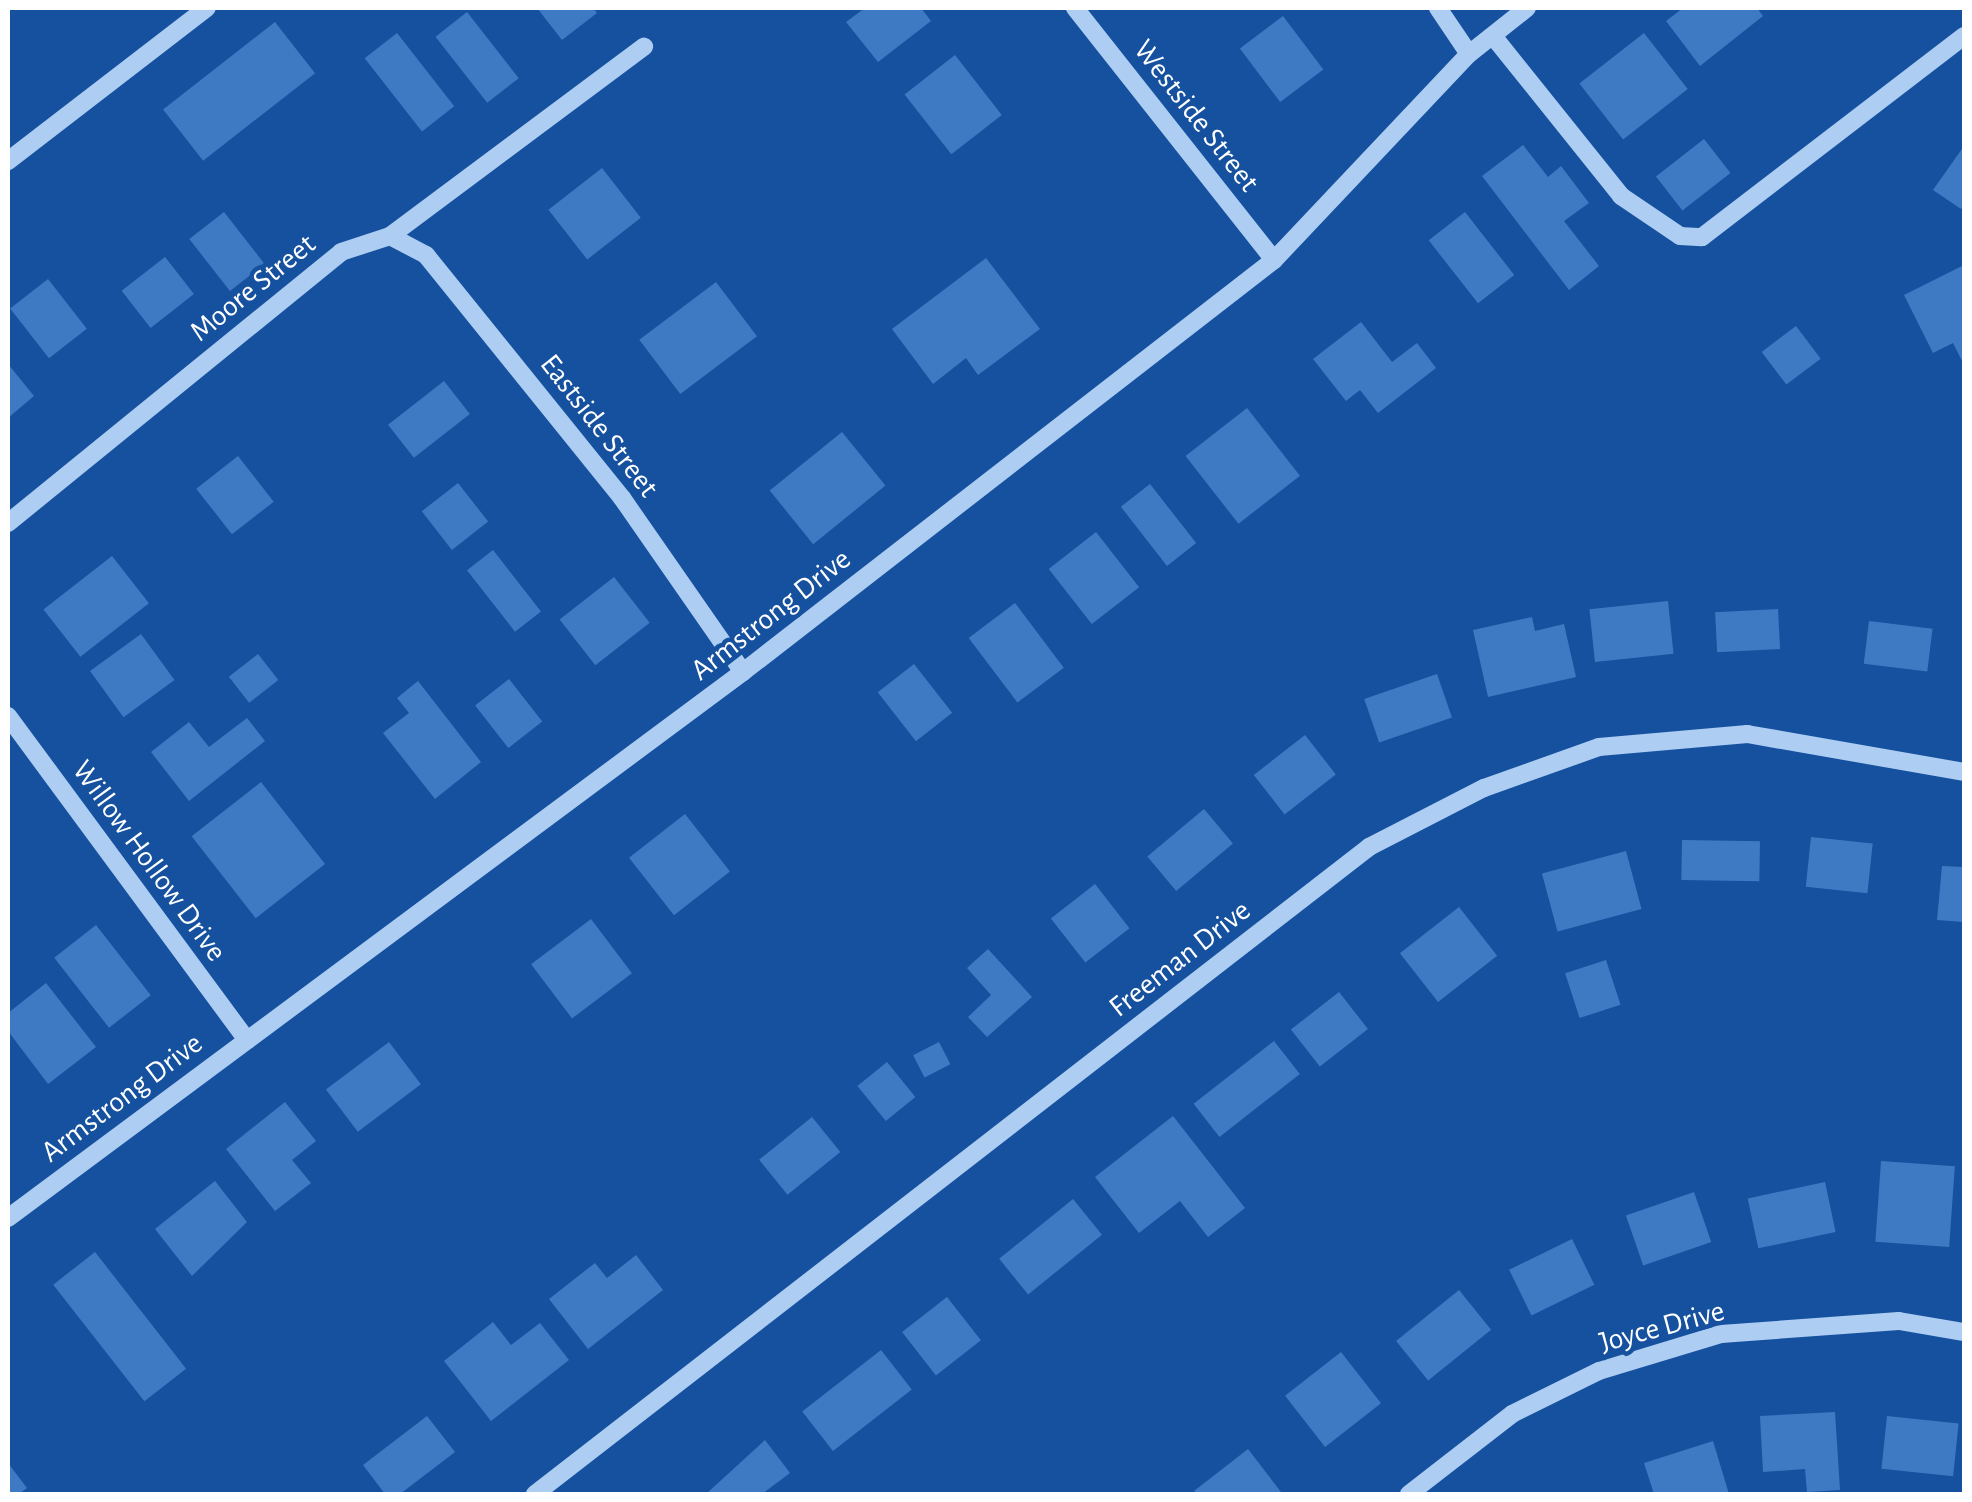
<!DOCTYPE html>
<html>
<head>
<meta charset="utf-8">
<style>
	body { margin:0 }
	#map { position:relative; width:1972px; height:1502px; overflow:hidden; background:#15519e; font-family:"Alegreya Sans",sans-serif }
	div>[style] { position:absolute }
	.building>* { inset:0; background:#3e7ac4; transform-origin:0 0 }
	.minor>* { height:18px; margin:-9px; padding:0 9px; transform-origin:9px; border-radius:9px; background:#adcdf3 }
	span { translate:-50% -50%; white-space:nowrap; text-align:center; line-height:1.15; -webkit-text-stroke:9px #15519e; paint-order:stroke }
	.street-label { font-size:30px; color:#fff }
	.frame { position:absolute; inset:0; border:10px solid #fff; pointer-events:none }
</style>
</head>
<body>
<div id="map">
	<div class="building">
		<div style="clip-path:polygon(537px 8px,593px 8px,597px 13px,562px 40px)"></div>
		<div style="clip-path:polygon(865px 8px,921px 8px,931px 21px,878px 62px,846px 22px)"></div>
		<div style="clip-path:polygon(1683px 8px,1757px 8px,1763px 16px,1700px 66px,1666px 21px)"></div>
		<div style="left:467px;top:12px;width:84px;height:40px;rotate:52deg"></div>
		<div style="left:1283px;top:16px;width:67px;height:54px;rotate:53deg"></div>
		<div style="left:275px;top:22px;width:65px;height:142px;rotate:52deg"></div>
		<div style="left:397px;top:33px;width:93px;height:41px;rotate:52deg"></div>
		<div style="left:1644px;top:33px;width:71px;height:82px;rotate:52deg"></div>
		<div style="left:955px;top:55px;width:76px;height:64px;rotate:52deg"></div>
		<div style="left:1704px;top:139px;width:43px;height:61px;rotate:52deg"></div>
		<div style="clip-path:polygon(1523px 145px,1548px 177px,1561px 166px,1589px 203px,1564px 221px,1599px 266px,1569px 290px,1482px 176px)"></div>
		<div style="clip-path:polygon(1964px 146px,1964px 204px,1961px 209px,1933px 190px)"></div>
		<div style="left:602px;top:168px;width:63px;height:68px;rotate:52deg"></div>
		<div style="left:224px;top:212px;width:66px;height:44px;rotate:52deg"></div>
		<div style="left:1465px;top:212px;width:80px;height:46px;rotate:52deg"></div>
		<div style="left:165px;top:257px;width:47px;height:55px;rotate:52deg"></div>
		<div style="clip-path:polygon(986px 258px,1040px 329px,978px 375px,966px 358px,933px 384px,892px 329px)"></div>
		<div style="clip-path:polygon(1964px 265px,1964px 365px,1953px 343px,1933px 353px,1904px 295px)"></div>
		<div style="left:48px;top:279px;width:63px;height:48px;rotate:52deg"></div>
		<div style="left:716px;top:282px;width:68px;height:96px;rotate:53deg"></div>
		<div style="clip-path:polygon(1361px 322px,1392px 362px,1417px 343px,1436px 368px,1378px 413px,1360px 390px,1346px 401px,1313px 359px)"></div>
		<div style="left:1796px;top:326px;width:41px;height:43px;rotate:53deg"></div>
		<div style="clip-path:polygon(8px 364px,34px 396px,8px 418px)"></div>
		<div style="left:444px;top:381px;width:42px;height:71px;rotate:52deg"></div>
		<div style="left:1247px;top:408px;width:86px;height:78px;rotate:52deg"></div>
		<div style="left:842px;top:432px;width:69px;height:93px;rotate:51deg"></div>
		<div style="left:238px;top:456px;width:58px;height:53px;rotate:52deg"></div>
		<div style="left:458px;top:483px;width:49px;height:46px;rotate:52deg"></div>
		<div style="left:1150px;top:484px;width:75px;height:37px;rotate:52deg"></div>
		<div style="left:1096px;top:532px;width:70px;height:60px;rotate:52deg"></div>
		<div style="left:493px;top:550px;width:78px;height:33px;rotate:52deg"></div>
		<div style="left:112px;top:556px;width:60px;height:87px;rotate:52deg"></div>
		<div style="left:614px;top:577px;width:58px;height:69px;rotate:52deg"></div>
		<div style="left:1668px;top:601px;width:53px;height:79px;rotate:84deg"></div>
		<div style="left:1015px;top:603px;width:81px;height:58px;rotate:53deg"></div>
		<div style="left:1778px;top:609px;width:40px;height:63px;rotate:87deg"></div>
		<div style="clip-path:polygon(1532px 617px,1535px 631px,1564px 624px,1576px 677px,1488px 697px,1473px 630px)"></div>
		<div style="left:1869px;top:621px;width:64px;height:43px;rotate:7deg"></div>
		<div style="left:141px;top:634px;width:57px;height:63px;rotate:54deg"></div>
		<div style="left:258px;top:654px;width:33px;height:37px;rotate:52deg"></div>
		<div style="left:914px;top:664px;width:62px;height:46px;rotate:52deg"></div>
		<div style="left:1437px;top:674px;width:46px;height:77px;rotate:71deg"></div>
		<div style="left:509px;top:679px;width:54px;height:43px;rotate:52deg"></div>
		<div style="clip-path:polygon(418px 681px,481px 762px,435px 799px,383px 733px,409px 713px,397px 698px)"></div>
		<div style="clip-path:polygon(247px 718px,265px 741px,189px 801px,151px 752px,189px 722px,209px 747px)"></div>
		<div style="left:1305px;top:735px;width:50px;height:65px;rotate:52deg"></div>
		<div style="left:261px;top:782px;width:104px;height:88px;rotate:52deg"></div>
		<div style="left:1204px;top:809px;width:45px;height:74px;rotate:50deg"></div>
		<div style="left:685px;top:814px;width:73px;height:71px;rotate:52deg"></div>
		<div style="left:1811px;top:837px;width:62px;height:50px;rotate:6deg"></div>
		<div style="left:1682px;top:840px;width:78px;height:40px;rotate:1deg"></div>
		<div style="left:1626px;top:851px;width:60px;height:87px;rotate:75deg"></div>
		<div style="clip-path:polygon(1942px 866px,1964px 867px,1964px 922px,1937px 920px)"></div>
		<div style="left:1095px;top:884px;width:56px;height:56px;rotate:52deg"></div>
		<div style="left:1459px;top:907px;width:62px;height:75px;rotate:52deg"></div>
		<div style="left:591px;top:919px;width:68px;height:75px;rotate:53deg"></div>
		<div style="left:96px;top:925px;width:89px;height:53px;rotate:52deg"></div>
		<div style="clip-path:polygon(988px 949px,1032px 997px,987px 1037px,968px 1017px,991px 995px,967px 968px)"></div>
		<div style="left:1606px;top:960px;width:47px;height:43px;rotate:72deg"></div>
		<div style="clip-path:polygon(46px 983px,96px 1047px,48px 1084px,8px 1031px,8px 1013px)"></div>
		<div style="left:1339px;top:992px;width:47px;height:61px;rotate:52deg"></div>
		<div style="left:1274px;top:1041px;width:42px;height:102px;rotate:52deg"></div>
		<div style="left:389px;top:1042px;width:53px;height:79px;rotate:53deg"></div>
		<div style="left:939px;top:1042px;width:25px;height:29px;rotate:63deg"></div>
		<div style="left:887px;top:1062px;width:45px;height:38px;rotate:51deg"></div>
		<div style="clip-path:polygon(285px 1102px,316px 1141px,292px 1160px,311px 1183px,275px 1211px,226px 1149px)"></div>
		<div style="clip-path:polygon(1173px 1116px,1245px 1208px,1208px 1237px,1180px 1201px,1139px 1233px,1095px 1177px)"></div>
		<div style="left:812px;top:1117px;width:45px;height:68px;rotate:51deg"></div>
		<div style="left:1881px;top:1161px;width:74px;height:81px;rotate:4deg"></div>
		<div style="clip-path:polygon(215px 1181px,247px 1222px,192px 1276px,155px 1229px)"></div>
		<div style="left:1825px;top:1182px;width:51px;height:79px;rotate:78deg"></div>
		<div style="left:1694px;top:1192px;width:53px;height:72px;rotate:71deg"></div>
		<div style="left:1073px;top:1199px;width:46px;height:95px;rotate:51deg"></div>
		<div style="left:1572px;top:1239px;width:51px;height:70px;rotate:64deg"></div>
		<div style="left:95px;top:1252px;width:148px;height:53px;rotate:52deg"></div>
		<div style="clip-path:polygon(636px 1255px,663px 1290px,588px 1349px,549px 1299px,595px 1263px,607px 1278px)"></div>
		<div style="left:1459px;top:1290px;width:51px;height:81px;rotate:51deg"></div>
		<div style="left:947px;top:1297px;width:55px;height:57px;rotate:52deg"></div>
		<div style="clip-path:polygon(493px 1322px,511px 1345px,540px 1323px,569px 1360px,491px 1421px,444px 1361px)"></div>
		<div style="left:881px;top:1350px;width:50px;height:100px;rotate:52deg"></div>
		<div style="left:1341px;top:1352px;width:65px;height:71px;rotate:52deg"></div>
		<div style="clip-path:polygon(1835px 1412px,1840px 1490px,1807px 1492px,1805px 1469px,1763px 1472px,1760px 1416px)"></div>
		<div style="clip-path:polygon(427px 1416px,455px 1452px,400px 1494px,385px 1494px,363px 1465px)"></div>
		<div style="left:1887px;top:1416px;width:72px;height:53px;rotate:6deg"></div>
		<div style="clip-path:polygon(765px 1440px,790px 1473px,762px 1494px,706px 1494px)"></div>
		<div style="clip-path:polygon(1713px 1441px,1729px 1494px,1654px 1494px,1644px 1463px)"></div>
		<div style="clip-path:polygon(1248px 1449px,1281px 1492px,1197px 1494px,1194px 1491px)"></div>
		<div style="clip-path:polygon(8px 1463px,27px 1488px,19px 1494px,8px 1494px)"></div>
	</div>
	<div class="minor">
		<div style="left:1075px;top:8px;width:321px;rotate:51.7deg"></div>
		<div style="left:1438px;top:8px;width:55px;rotate:56deg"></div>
		<div style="left:1493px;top:36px;width:205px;rotate:51.3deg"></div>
		<div style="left:1621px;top:196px;width:71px;rotate:34.1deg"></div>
		<div style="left:1680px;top:236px;width:22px;rotate:3deg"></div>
		<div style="left:1702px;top:237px;width:330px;rotate:-37.5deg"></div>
		<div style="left:8px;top:161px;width:251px;rotate:-37.6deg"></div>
		<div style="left:390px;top:236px;width:41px;rotate:27.8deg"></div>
		<div style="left:426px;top:255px;width:312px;rotate:51.1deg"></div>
		<div style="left:622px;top:498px;width:212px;rotate:55.2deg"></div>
		<div style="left:8px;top:523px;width:429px;rotate:-39.1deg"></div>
		<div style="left:341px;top:252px;width:52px;rotate:-18.1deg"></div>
		<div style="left:390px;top:236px;width:317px;rotate:-36.7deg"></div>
		<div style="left:8px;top:716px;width:403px;rotate:53.6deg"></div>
		<div style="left:8px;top:1218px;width:916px;rotate:-36.61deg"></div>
		<div style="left:743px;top:672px;width:672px;rotate:-37.81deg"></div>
		<div style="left:1274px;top:260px;width:284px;rotate:-46.6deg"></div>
		<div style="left:1469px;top:54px;width:74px;rotate:-38.4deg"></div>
		<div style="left:535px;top:1494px;width:1056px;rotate:-37.8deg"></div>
		<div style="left:1369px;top:847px;width:129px;rotate:-27.2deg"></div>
		<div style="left:1484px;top:788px;width:122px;rotate:-19.6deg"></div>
		<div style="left:1599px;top:747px;width:149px;rotate:-5deg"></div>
		<div style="left:1747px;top:734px;width:220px;rotate:9.9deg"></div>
		<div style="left:1409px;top:1494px;width:130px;rotate:-37.8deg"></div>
		<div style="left:1512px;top:1414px;width:97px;rotate:-26.3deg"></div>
		<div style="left:1599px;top:1371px;width:127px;rotate:-16.9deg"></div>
		<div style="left:1721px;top:1334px;width:178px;rotate:-4.2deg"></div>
		<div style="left:1899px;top:1321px;width:66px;rotate:9.6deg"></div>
	</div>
	<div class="street-label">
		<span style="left:1196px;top:116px;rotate:52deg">Westside Street</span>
		<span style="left:253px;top:288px;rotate:-39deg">Moore Street</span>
		<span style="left:599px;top:426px;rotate:52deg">Eastside Street</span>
		<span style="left:771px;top:615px;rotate:-38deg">Armstrong Drive</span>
		<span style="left:149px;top:861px;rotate:54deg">Willow Hollow Drive</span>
		<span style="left:1180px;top:959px;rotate:-38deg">Freeman Drive</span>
		<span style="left:122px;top:1098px;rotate:-37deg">Armstrong Drive</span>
		<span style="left:1662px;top:1327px;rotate:-15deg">Joyce Drive</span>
	</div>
	<div class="frame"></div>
</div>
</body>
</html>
